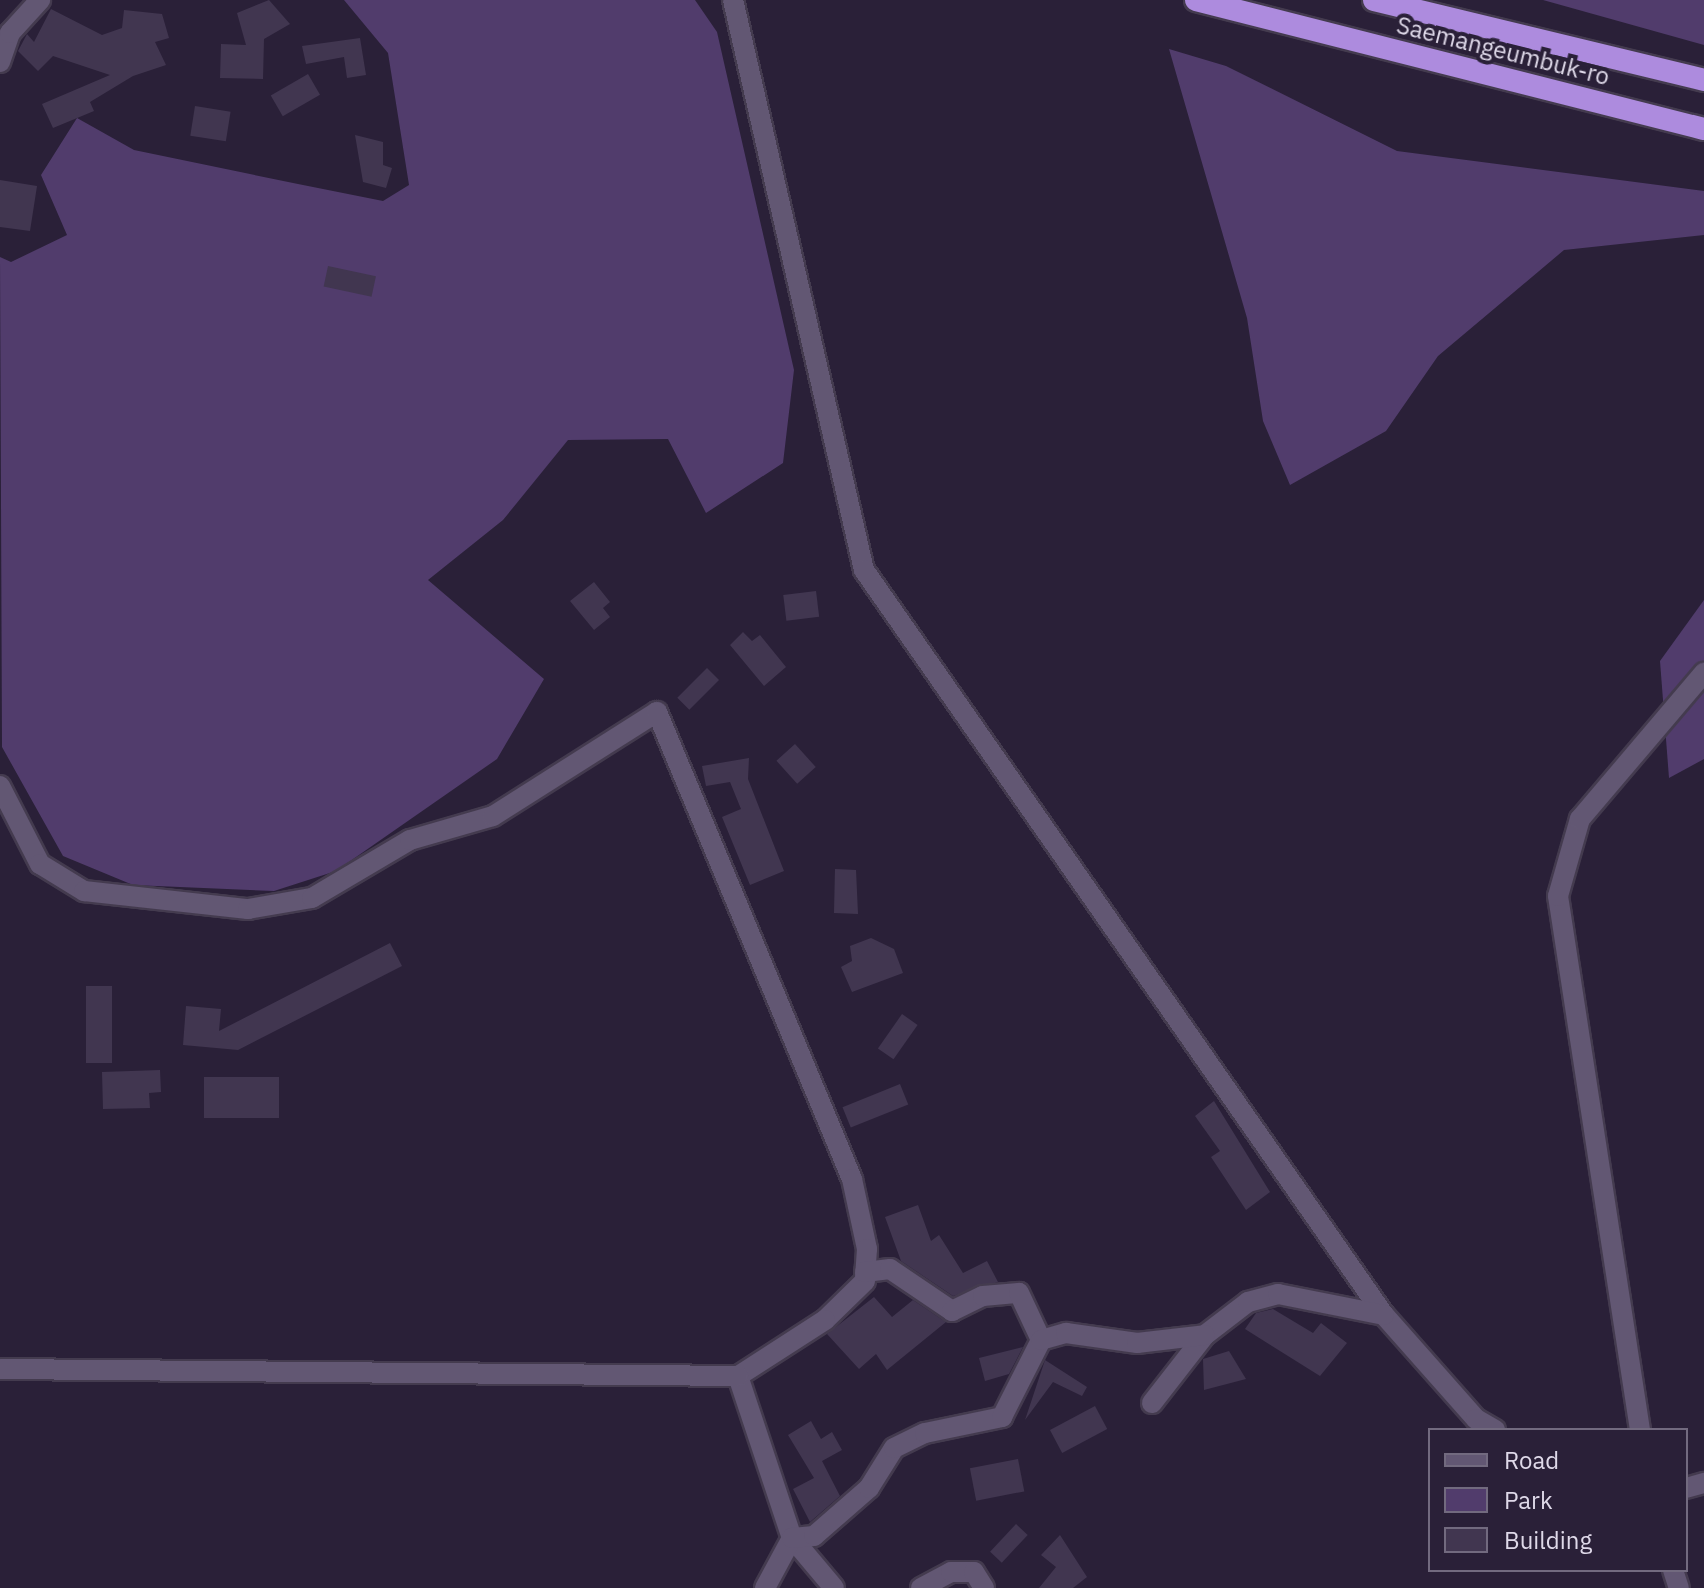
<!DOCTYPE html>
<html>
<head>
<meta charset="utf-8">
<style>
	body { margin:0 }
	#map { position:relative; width:1704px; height:1588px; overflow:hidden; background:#2a2038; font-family:"IBM Plex Sans",sans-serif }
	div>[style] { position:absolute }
	.green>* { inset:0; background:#513c6c }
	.building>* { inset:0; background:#413650; transform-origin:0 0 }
	.roads { filter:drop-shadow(2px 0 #443b4f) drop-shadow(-2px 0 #443b4f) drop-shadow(0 2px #443b4f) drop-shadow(0 -2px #443b4f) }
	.minor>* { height:20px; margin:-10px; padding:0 10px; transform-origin:10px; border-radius:10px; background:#625773 }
	.tertiary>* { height:20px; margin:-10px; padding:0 10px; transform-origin:10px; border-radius:10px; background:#625773 }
	.trunk>* { height:22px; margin:-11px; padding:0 11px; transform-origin:11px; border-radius:11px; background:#ad8bde }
	span { translate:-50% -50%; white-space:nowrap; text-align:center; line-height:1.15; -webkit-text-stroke:8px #2a2038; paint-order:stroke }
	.street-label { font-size:24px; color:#dfd9e9 }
	.legend { position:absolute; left:1428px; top:1428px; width:260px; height:144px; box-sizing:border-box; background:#2a2038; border:2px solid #726a7f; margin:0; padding:10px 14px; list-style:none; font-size:24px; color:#dfd9e9 }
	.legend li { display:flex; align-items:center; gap:16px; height:40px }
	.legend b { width:40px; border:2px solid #726a7f }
</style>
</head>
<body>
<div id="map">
	<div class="green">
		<div style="clip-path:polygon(344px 0,695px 0,717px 32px,794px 370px,783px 463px,706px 513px,668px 439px,568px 440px,503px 520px,428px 580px,544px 679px,497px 759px,336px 871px,274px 891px,133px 885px,63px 856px,2px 747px,0 257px,11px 262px,67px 235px,41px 175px,77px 118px,134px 150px,298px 184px,383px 201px,409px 185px,388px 53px)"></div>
		<div style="clip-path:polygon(1543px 0,1704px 0,1704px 45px)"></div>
		<div style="clip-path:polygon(1169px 49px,1226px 66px,1397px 151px,1704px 191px,1704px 235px,1564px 250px,1438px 356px,1386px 431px,1290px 485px,1263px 421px,1247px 318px)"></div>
		<div style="clip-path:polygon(1704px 600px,1704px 759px,1669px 778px,1660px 661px)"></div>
	</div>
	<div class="building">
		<div style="clip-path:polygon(269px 0,290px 24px,264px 39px,263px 79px,220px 78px,221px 44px,246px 45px,237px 13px)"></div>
		<div style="clip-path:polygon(51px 9px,102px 35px,122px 28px,124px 10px,162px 14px,169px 38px,155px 42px,166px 65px,133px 76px,90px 102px,94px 111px,53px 128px,42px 104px,110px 75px,53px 56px,38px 71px,18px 51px,27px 34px,34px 42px)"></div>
		<div style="clip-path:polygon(360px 38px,366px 75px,347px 78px,344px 57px,306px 64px,302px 46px)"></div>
		<div style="left:308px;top:74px;width:24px;height:43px;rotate:60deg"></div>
		<div style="left:195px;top:106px;width:36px;height:30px;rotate:9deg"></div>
		<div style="clip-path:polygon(355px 135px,383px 142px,383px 165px,392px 168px,386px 188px,363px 182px)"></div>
		<div style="clip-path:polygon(0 180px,37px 186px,30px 231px,0 227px)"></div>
		<div style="left:328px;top:266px;width:49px;height:21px;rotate:12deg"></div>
		<div style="clip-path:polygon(594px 582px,610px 602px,603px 608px,610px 617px,594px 630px,570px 601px)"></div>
		<div style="left:816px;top:591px;width:26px;height:33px;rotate:83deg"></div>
		<div style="clip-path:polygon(743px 632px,752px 641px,760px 635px,786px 667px,764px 686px,730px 645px)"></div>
		<div style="left:707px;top:668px;width:17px;height:42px;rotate:45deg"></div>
		<div style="left:795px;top:744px;width:31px;height:25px;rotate:48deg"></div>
		<div style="clip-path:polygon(749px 758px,748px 779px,784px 871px,750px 885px,722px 817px,741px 809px,730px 782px,706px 786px,702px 766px)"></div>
		<div style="clip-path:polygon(835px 869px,856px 870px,858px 914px,834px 913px)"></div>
		<div style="clip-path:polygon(871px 938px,894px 949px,903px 973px,852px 992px,841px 967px,852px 961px,850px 946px)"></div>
		<div style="clip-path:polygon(390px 943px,402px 966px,238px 1050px,183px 1045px,186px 1006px,221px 1009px,219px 1031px)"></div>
		<div style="left:86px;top:986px;width:26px;height:77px"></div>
		<div style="left:902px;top:1014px;width:19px;height:42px;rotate:35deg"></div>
		<div style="clip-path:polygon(160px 1070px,161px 1092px,149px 1093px,150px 1108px,103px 1109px,102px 1072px)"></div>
		<div style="left:204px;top:1077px;width:75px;height:41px"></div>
		<div style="left:900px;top:1084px;width:22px;height:62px;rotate:68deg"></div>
		<div style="clip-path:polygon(1214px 1101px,1270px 1192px,1246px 1210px,1211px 1157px,1220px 1151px,1195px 1116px)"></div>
		<div style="clip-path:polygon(918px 1205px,931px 1241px,939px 1235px,963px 1273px,987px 1261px,998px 1282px,953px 1296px,901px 1261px,885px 1217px)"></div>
		<div style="clip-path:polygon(874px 1297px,892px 1317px,913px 1300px,946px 1322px,887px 1370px,876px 1354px,859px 1369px,827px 1334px)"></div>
		<div style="clip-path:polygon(1273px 1309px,1313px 1333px,1321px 1323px,1347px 1343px,1320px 1376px,1245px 1329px,1256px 1313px)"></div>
		<div style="clip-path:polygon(1023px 1347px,1009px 1374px,985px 1381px,979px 1358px)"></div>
		<div style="clip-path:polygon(1229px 1351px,1246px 1379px,1204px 1390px,1203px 1359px)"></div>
		<div style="clip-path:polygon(1045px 1360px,1087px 1387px,1082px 1396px,1053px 1382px,1025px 1420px)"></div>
		<div style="left:1095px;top:1406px;width:26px;height:51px;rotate:62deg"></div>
		<div style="clip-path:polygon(811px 1421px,821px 1439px,832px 1432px,842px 1450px,822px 1461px,840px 1496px,810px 1522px,793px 1489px,814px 1478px,788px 1435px)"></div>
		<div style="left:1018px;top:1459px;width:33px;height:49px;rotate:79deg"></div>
		<div style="left:1016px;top:1524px;width:16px;height:38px;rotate:43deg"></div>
		<div style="clip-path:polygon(1060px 1535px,1087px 1577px,1073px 1588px,1039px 1588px,1056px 1567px,1041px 1555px)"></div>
	</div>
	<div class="roads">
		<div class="minor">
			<div style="left:733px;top:0;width:585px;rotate:77.06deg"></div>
			<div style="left:864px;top:570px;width:909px;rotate:55.09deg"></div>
			<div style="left:1384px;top:1315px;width:139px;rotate:48.5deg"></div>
			<div style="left:1476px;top:1419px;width:22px;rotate:30deg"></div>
			<div style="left:0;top:62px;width:31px;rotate:-71deg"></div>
			<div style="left:10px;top:33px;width:45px;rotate:-47.7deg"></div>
			<div style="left:0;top:786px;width:88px;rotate:62.9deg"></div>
			<div style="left:40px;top:864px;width:52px;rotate:31.5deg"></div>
			<div style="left:84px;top:891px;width:165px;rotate:6.3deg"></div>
			<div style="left:248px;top:909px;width:65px;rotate:-9.8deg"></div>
			<div style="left:312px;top:898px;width:114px;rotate:-30.6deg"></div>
			<div style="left:410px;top:840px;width:86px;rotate:-16.1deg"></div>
			<div style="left:493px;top:816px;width:194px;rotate:-32.4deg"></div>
			<div style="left:657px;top:712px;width:506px;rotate:67.34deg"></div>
			<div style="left:852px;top:1179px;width:72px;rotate:77.9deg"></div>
			<div style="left:867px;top:1249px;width:32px;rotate:94deg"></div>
			<div style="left:865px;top:1281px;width:56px;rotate:135.7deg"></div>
			<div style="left:825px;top:1320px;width:103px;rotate:147.2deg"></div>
			<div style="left:738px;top:1376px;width:171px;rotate:71.6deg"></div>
			<div style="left:792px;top:1538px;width:65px;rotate:50deg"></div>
			<div style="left:865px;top:1272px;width:25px;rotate:-7deg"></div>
			<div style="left:890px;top:1269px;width:75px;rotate:34.1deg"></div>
			<div style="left:952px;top:1311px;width:34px;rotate:-26deg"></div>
			<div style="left:983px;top:1296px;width:36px;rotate:-5deg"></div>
			<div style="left:1019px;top:1293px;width:52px;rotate:64.9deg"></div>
			<div style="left:0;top:1369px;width:738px;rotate:0.54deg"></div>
			<div style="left:1152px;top:1403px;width:86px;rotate:-52.1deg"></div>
			<div style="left:1205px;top:1335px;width:54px;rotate:-37.5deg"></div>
			<div style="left:1248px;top:1302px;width:31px;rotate:-15deg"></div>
			<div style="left:1278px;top:1294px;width:108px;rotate:11.2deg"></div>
			<div style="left:1686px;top:1488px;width:19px;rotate:-16deg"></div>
			<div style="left:765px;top:1588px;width:57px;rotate:-61.6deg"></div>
			<div style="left:792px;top:1538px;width:22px;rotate:-5deg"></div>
			<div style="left:814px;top:1536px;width:73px;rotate:-41.1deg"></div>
			<div style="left:869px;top:1488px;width:47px;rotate:-58deg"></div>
			<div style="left:894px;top:1448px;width:34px;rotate:-26deg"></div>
			<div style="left:925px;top:1433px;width:79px;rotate:-11.7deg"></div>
			<div style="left:1002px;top:1417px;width:86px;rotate:-63.1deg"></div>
			<div style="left:1041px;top:1340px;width:26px;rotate:-16deg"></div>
			<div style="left:1066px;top:1333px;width:72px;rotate:8deg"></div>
			<div style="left:1137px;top:1343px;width:68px;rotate:-6.7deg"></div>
			<div style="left:921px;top:1588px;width:34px;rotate:-28deg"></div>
			<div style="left:951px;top:1572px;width:23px"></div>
			<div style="left:974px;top:1572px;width:19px;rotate:58deg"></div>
		</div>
		<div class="tertiary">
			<div style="left:1640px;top:1430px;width:540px;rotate:-98.73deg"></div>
			<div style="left:1558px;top:896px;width:80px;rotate:-74.1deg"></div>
			<div style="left:1580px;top:819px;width:192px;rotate:-49.7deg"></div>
			<div style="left:1673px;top:1570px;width:19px;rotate:72deg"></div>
		</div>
		<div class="trunk">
			<div style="left:1196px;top:0;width:524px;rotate:14.25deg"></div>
			<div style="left:1374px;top:0;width:340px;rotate:13.6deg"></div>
		</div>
	</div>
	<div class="street-label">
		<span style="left:1503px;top:51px;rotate:14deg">Saemangeumbuk-ro</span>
	</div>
	<ul class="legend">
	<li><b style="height:10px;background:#625773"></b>Road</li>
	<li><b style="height:22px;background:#513c6c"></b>Park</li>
	<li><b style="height:22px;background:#413650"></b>Building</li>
	</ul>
</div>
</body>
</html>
